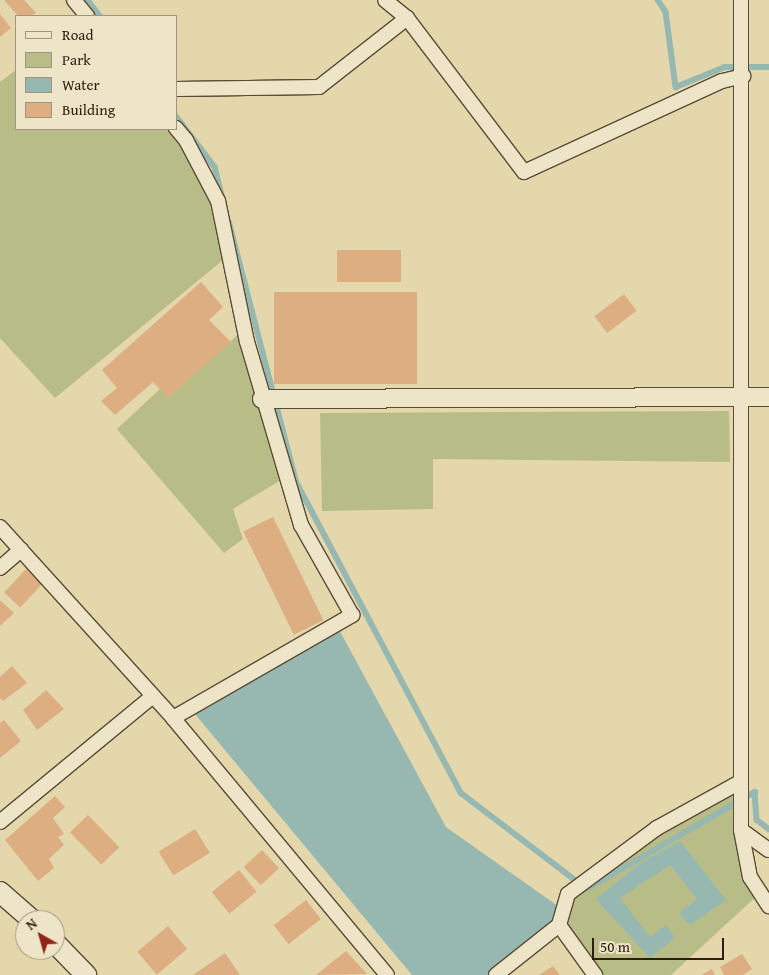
<!DOCTYPE html>
<html>
<head>
<meta charset="utf-8">
<style>
	body { margin:0 }
	#map { position:relative; width:769px; height:975px; overflow:hidden; background:#e5d7ac; font-family:"Gentium Book Plus",serif }
	div>[style] { position:absolute }
	.green>* { inset:0; background:#b8bd87 }
	.water>* { inset:0; background:#97b8b0 }
	.stream>* { height:5.5px; margin:-2.75px; padding:0 2.75px; transform-origin:2.75px; border-radius:2.75px; background:#97b8b0 }
	.building>* { inset:0; background:#dcae81; transform-origin:0 0 }
	.roads { filter:drop-shadow(1px 0 #5a4d36) drop-shadow(-1px 0 #5a4d36) drop-shadow(0 1px #5a4d36) drop-shadow(0 -1px #5a4d36) }
	.minor>* { height:14px; margin:-7px; padding:0 7px; transform-origin:7px; border-radius:7px; background:#eee5c9 }
	.tertiary>* { height:18px; margin:-9px; padding:0 9px; transform-origin:9px; border-radius:9px; background:#eee5c9 }
	.secondary>* { height:20px; margin:-10px; padding:0 10px; transform-origin:10px; border-radius:10px; background:#eee5c9 }
	span { translate:-50% -50%; white-space:nowrap; text-align:center; line-height:1.15; -webkit-text-stroke:4px #eee5c9; paint-order:stroke }
	.legend { position:absolute; left:15px; top:15px; width:162px; height:115px; box-sizing:border-box; background:#eee5c9; border:1px solid #a0967e; margin:0; padding:6px 9px; list-style:none; font-size:15px; color:#2c1f0e }
	.legend li { display:flex; align-items:center; gap:10px; height:25px }
	.legend b { width:25px; border:1px solid #a0967e }
	.north { position:absolute; left:15px; top:910px; width:50px; height:50px; box-sizing:border-box; background:#eee5c9; border:1px solid #a0967e; border-radius:50%; rotate:322deg; font-size:14px; font-weight:700; line-height:20px; text-align:center; color:#2c1f0e }
	.north::after { content:''; display:block; margin:auto; width:18px; height:22px; background:#8f2418; clip-path:polygon(50% 0,100% 100%,50% 72%,0 100%) }
	.scale { position:absolute; left:592px; top:938px; width:132px; height:22px; box-sizing:border-box; border:2px solid #2c1f0e; border-top:0; padding-left:6px; font-size:15px; line-height:18px; white-space:nowrap; color:#2c1f0e; -webkit-text-stroke:4px #eee5c9; paint-order:stroke }
</style>
</head>
<body>
<div id="map">
	<div class="green">
		<div style="clip-path:polygon(16px 70px,16px 129px,176px 129px,218px 201px,228px 256px,55px 398px,0 338px,0 82px)"></div>
		<div style="clip-path:polygon(244px 329px,286px 477px,233px 509px,243px 539px,224px 553px,117px 429px,160px 389px,169px 397px)"></div>
		<div style="clip-path:polygon(729px 411px,730px 462px,433px 459px,433px 509px,322px 511px,320px 413px)"></div>
		<div style="clip-path:polygon(740px 782px,741px 830px,760px 893px,671px 975px,595px 975px,559px 925px,568px 894px)"></div>
	</div>
	<div class="water">
		<div style="clip-path:polygon(336px 624px,446px 827px,565px 911px,498px 975px,412px 975px,190px 708px)"></div>
		<div style="clip-path:polygon(680px 841px,726px 900px,690px 925px,679px 913px,697px 899px,670px 865px,620px 898px,650px 937px,666px 925px,675px 938px,650px 958px,596px 899px,639px 864px)"></div>
	</div>
	<div class="stream">
		<div style="left:88px;top:0;width:20px;rotate:53deg"></div>
		<div style="left:658px;top:0;width:14px;rotate:56deg"></div>
		<div style="left:666px;top:12px;width:76px;rotate:82.4deg"></div>
		<div style="left:676px;top:87px;width:53px;rotate:-22.2deg"></div>
		<div style="left:725px;top:67px;width:44px"></div>
		<div style="left:176px;top:116px;width:64px;rotate:52.6deg"></div>
		<div style="left:215px;top:167px;width:34px;rotate:76deg"></div>
		<div style="left:229px;top:221px;width:268px;rotate:75.5deg"></div>
		<div style="left:296px;top:481px;width:353px;rotate:62.1deg"></div>
		<div style="left:461px;top:793px;width:158px;rotate:37.3deg"></div>
		<div style="left:587px;top:889px;width:194px;rotate:-30deg"></div>
		<div style="left:755px;top:792px;width:28px;rotate:86deg"></div>
		<div style="left:757px;top:820px;width:15px;rotate:37deg"></div>
	</div>
	<div class="building">
		<div style="clip-path:polygon(4px 0,24px 0,36px 13px,31px 16px,18px 16px)"></div>
		<div style="clip-path:polygon(0 14px,11px 28px,0 37px)"></div>
		<div style="left:337px;top:250px;width:64px;height:32px"></div>
		<div style="clip-path:polygon(201px 282px,223px 307px,209px 320px,231px 342px,168px 398px,153px 382px,115px 415px,101px 401px,117px 388px,102px 370px)"></div>
		<div style="left:417px;top:292px;width:92px;height:143px;rotate:90deg"></div>
		<div style="left:624px;top:294px;width:21px;height:37px;rotate:53deg"></div>
		<div style="left:273px;top:517px;width:115px;height:33px;rotate:64deg"></div>
		<div style="left:26px;top:569px;width:22px;height:32px;rotate:43deg"></div>
		<div style="clip-path:polygon(0 600px,14px 613px,0 626px)"></div>
		<div style="clip-path:polygon(12px 666px,27px 683px,3px 701px,0 698px,0 677px)"></div>
		<div style="clip-path:polygon(46px 690px,64px 709px,37px 730px,23px 710px)"></div>
		<div style="clip-path:polygon(4px 720px,21px 741px,0 758px,0 723px)"></div>
		<div style="clip-path:polygon(55px 796px,65px 807px,53px 818px,64px 834px,58px 837px,64px 845px,49px 859px,54px 868px,38px 881px,5px 840px)"></div>
		<div style="left:88px;top:815px;width:45px;height:25px;rotate:46deg"></div>
		<div style="left:195px;top:829px;width:28px;height:43px;rotate:58deg"></div>
		<div style="left:262px;top:850px;width:25px;height:25px;rotate:47deg"></div>
		<div style="left:239px;top:870px;width:28px;height:35px;rotate:51deg"></div>
		<div style="left:306px;top:900px;width:24px;height:41px;rotate:52deg"></div>
		<div style="left:168px;top:926px;width:30px;height:40px;rotate:50deg"></div>
		<div style="clip-path:polygon(346px 951px,367px 974px,316px 975px)"></div>
		<div style="clip-path:polygon(225px 953px,240px 975px,193px 975px)"></div>
		<div style="clip-path:polygon(742px 954px,752px 969px,743px 975px,724px 975px,720px 967px)"></div>
		<div style="clip-path:polygon(553px 966px,560px 975px,539px 975px)"></div>
		<div style="clip-path:polygon(712px 969px,715px 975px,701px 975px)"></div>
	</div>
	<div class="roads">
		<div class="minor">
			<div style="left:74px;top:0;width:21px;rotate:51deg"></div>
			<div style="left:741px;top:0;width:830px;rotate:90deg"></div>
			<div style="left:741px;top:830px;width:48px;rotate:79.2deg"></div>
			<div style="left:750px;top:877px;width:35px;rotate:57deg"></div>
			<div style="left:407px;top:18px;width:193px;rotate:52.8deg"></div>
			<div style="left:524px;top:172px;width:218px;rotate:-24.7deg"></div>
			<div style="left:722px;top:81px;width:22px;rotate:-13deg"></div>
			<div style="left:176px;top:89px;width:143px;rotate:-0.8deg"></div>
			<div style="left:319px;top:87px;width:112px;rotate:-38.1deg"></div>
			<div style="left:407px;top:18px;width:28px;rotate:-141deg"></div>
			<div style="left:0;top:527px;width:258px;rotate:47.8deg"></div>
			<div style="left:173px;top:718px;width:334px;rotate:50.2deg"></div>
			<div style="left:0;top:568px;width:28px;rotate:-41deg"></div>
			<div style="left:173px;top:718px;width:207px;rotate:-29.9deg"></div>
			<div style="left:352px;top:615px;width:103px;rotate:-119.5deg"></div>
			<div style="left:301px;top:525px;width:191px;rotate:-106.4deg"></div>
			<div style="left:247px;top:342px;width:144px;rotate:-101.6deg"></div>
			<div style="left:218px;top:201px;width:69px;rotate:-117.7deg"></div>
			<div style="left:186px;top:140px;width:16px;rotate:-130deg"></div>
			<div style="left:0;top:822px;width:198px;rotate:-39.5deg"></div>
			<div style="left:741px;top:830px;width:34px;rotate:36deg"></div>
			<div style="left:559px;top:925px;width:62px;rotate:54.2deg"></div>
			<div style="left:496px;top:975px;width:80px;rotate:-38.4deg"></div>
			<div style="left:559px;top:925px;width:32px;rotate:-74deg"></div>
			<div style="left:568px;top:894px;width:111px;rotate:-36.6deg"></div>
			<div style="left:657px;top:828px;width:95px;rotate:-29deg"></div>
		</div>
		<div class="tertiary">
			<div style="left:262px;top:399px;width:507px;rotate:-0.23deg"></div>
		</div>
		<div class="secondary">
			<div style="left:0;top:892px;width:43px;rotate:41.2deg"></div>
			<div style="left:55px;top:943px;width:45px;rotate:45.9deg"></div>
		</div>
	</div>
	<ul class="legend">
	<li><b style="height:6px;background:#eee5c9"></b>Road</li>
	<li><b style="height:14px;background:#b8bd87"></b>Park</li>
	<li><b style="height:14px;background:#97b8b0"></b>Water</li>
	<li><b style="height:14px;background:#dcae81"></b>Building</li>
	</ul>
	<div class="north">N</div>
	<div class="scale">50 m</div>
</div>
</body>
</html>
